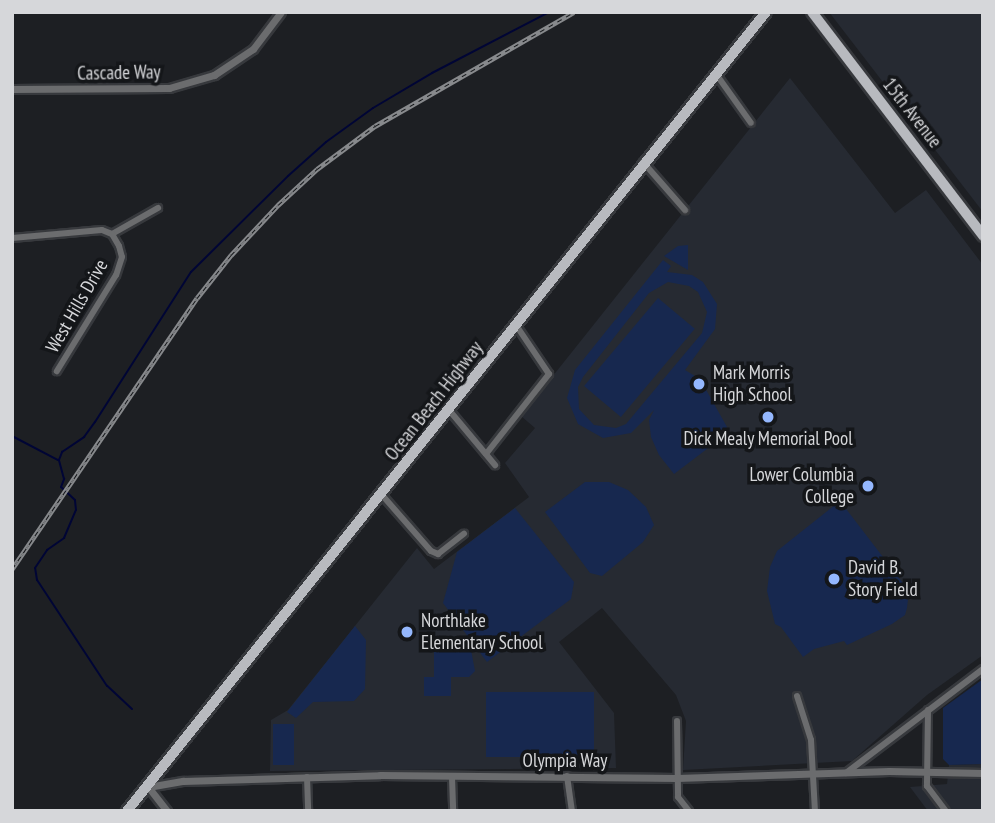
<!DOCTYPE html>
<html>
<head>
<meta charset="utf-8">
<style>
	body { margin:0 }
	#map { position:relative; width:995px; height:823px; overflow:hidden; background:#1d1f23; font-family:"PT Sans Narrow",sans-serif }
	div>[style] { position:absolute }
	.built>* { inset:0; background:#262a32 }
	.green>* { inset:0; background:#17284f; transform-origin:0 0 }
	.stream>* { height:2px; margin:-1px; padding:0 1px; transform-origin:1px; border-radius:1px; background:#000535 }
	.roads { filter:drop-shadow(2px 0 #37393d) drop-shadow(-2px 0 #37393d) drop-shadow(0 2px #37393d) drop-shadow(0 -2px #37393d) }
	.minor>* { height:6px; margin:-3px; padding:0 3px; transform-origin:3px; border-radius:3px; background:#6b6c6e }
	.tertiary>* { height:7px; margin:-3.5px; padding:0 3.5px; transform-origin:3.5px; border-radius:3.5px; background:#6b6c6e }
	.primary>* { height:10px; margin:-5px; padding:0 5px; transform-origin:5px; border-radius:5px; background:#b8babf }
	.rail>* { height:4.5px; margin-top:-2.25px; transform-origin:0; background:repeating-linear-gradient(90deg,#141619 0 5px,#87898c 0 10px); box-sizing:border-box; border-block:2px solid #87898c }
	.dots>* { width:19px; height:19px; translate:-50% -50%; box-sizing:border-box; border:4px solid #141619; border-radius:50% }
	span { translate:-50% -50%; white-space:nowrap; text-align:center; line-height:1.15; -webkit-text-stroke:7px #141619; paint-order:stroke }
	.street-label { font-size:19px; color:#d6d7da }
	.poi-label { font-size:19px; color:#d6d7da }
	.left { translate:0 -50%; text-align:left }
	.right { translate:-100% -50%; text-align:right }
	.frame { position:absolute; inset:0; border:14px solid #d6d7da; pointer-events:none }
</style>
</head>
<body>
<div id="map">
	<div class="built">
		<div style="clip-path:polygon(829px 12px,983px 12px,983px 212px)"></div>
		<div style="clip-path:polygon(790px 78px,895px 213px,926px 190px,983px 265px,983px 655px,927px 695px,852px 761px,683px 770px,686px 721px,676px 695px,602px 608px,559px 642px,614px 713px,616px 768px,270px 771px,271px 720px,288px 710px,417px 548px,434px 569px,529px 497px,505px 463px,535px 428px,521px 416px)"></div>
		<div style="clip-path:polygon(983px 764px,983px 811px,928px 811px,910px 787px,947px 784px,949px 765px)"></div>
	</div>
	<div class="green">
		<div style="clip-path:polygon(688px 245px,688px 270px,664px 256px,678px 246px)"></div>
		<div style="clip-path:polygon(evenodd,663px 260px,671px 266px,667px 272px,692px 275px,703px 282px,717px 304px,715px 329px,685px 370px,700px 379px,727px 427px,724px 436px,674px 474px,659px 455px,651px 437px,649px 420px,654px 410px,631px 433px,603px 438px,578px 424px,567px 398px,575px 370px,663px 260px,668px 282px,689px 286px,698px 292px,707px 312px,702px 333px,626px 424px,616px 428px,594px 425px,579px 409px,578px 387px,583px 377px,649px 293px,668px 282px)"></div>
		<div style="left:658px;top:298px;width:48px;height:115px;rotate:40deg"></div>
		<div style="clip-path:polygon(585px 482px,609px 482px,628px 490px,646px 507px,654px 525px,643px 542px,602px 576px,590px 573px,545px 512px)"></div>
		<div style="clip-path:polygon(840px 501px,909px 591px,907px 608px,905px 615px,892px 624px,847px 645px,844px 641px,814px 649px,803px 657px,781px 627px,775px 624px,767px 591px,770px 567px,777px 551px)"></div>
		<div style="clip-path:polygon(515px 508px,574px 582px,571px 599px,487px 662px,443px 603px,457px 552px)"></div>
		<div style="clip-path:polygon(355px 626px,366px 640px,365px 689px,354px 701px,313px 702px,296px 718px,287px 712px)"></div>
		<div style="clip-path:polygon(434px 642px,471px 650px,475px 671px,469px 677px,451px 677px,451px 696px,424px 696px,424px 677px,434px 677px)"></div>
		<div style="clip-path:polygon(983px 679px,983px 764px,949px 765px,943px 759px,943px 708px)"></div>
		<div style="left:486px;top:692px;width:108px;height:65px"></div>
		<div style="left:273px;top:724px;width:21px;height:41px"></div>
	</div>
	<div class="stream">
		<div style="left:12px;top:436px;width:52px;rotate:27.6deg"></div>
		<div style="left:132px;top:709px;width:34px;rotate:-137deg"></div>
		<div style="left:107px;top:686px;width:127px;rotate:-123.4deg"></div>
		<div style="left:37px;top:580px;width:12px;rotate:-99deg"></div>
		<div style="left:35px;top:568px;width:22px;rotate:-56deg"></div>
		<div style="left:47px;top:550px;width:21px;rotate:-35deg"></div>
		<div style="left:64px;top:538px;width:30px;rotate:-67deg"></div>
		<div style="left:76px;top:510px;width:10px;rotate:-96deg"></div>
		<div style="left:75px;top:500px;width:19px;rotate:-137deg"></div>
		<div style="left:61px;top:487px;width:9px;rotate:-69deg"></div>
		<div style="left:64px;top:479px;width:20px;rotate:-105deg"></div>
		<div style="left:59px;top:460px;width:9px;rotate:-69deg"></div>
		<div style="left:62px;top:452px;width:27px;rotate:-34deg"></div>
		<div style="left:84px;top:437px;width:19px;rotate:-54deg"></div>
		<div style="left:95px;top:422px;width:178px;rotate:-57.4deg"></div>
		<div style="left:191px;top:272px;width:136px;rotate:-44.7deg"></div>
		<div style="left:288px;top:176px;width:51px;rotate:-41.8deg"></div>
		<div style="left:326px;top:142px;width:58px;rotate:-35.9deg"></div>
		<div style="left:373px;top:108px;width:69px;rotate:-30.7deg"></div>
		<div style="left:432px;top:73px;width:132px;rotate:-27.5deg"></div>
	</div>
	<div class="roads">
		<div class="minor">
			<div style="left:716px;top:74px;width:60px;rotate:54.5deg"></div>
			<div style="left:643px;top:162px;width:64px;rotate:48.8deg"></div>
			<div style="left:112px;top:234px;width:53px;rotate:-29.5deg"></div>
			<div style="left:12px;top:238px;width:90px;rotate:-5.1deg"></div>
			<div style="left:102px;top:230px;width:11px;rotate:22deg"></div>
			<div style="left:112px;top:234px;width:14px;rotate:60deg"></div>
			<div style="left:119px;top:246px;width:11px;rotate:75deg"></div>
			<div style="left:122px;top:257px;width:19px;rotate:108deg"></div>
			<div style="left:116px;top:275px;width:113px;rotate:121.6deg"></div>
			<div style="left:449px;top:410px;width:72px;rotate:50.1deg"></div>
			<div style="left:486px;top:454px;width:102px;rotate:-51.8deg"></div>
			<div style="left:549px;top:374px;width:59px;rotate:-124deg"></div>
			<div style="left:382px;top:495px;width:74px;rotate:48.8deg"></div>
			<div style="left:431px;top:551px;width:8px;rotate:23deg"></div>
			<div style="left:438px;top:554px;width:33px;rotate:-38deg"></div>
			<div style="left:797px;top:696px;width:46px;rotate:72.3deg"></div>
			<div style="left:811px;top:740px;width:71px;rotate:86.8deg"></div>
			<div style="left:928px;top:710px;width:76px;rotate:90.8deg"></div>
			<div style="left:927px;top:786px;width:31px;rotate:53deg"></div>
			<div style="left:677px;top:721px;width:76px;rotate:89.2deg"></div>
			<div style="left:678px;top:797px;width:18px;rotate:52deg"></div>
			<div style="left:846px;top:773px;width:172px;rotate:-37.2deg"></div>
			<div style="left:567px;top:776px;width:35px;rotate:82deg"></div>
			<div style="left:307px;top:777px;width:34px;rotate:88deg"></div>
			<div style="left:452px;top:777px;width:34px;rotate:88deg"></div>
		</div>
		<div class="tertiary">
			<div style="left:12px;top:89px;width:157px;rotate:-0.4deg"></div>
			<div style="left:169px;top:88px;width:47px;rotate:-16.1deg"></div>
			<div style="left:214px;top:75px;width:47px;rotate:-33.7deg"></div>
			<div style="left:253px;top:49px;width:46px;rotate:-52.9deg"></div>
			<div style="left:167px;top:811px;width:31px;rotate:-128deg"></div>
			<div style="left:148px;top:787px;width:36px;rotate:-10deg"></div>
			<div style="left:183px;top:781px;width:197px;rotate:-1.7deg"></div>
			<div style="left:380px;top:775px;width:297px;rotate:0.6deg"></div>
			<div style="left:677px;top:778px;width:212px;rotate:-1.9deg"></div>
			<div style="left:889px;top:771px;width:94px;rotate:1.2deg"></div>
		</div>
		<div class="primary">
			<div style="left:812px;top:12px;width:282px;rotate:52.6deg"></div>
			<div style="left:127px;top:811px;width:1023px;rotate:-51.35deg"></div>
		</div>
	</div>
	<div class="rail">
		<div style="left:12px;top:569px;width:328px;rotate:-55.7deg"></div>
		<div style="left:197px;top:298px;width:55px;rotate:-51.7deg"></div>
		<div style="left:231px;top:255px;width:69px;rotate:-46.8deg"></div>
		<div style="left:278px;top:205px;width:53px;rotate:-42.7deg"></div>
		<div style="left:317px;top:169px;width:72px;rotate:-36.6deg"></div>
		<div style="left:375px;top:126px;width:229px;rotate:-29.8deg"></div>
	</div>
	<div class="dots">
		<div style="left:699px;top:384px;background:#94b7fd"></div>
		<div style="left:768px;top:417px;background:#94b7fd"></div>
		<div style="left:868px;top:486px;background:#94b7fd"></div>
		<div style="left:834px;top:579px;background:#94b7fd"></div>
		<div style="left:407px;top:632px;background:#94b7fd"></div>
	</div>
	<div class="street-label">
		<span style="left:119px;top:73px;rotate:-1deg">Cascade Way</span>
		<span style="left:912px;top:113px;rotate:52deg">15th Avenue</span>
		<span style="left:77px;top:306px;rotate:-60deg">West Hills Drive</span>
		<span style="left:434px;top:401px;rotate:-52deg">Ocean Beach Highway</span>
		<span style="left:565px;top:761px">Olympia Way</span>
	</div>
	<div class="poi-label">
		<span class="left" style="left:713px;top:384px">Mark Morris<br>High School</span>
		<span style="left:768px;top:439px">Dick Mealy Memorial Pool</span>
		<span class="right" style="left:854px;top:486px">Lower Columbia<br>College</span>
		<span class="left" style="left:848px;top:579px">David B.<br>Story Field</span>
		<span class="left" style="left:421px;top:632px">Northlake<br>Elementary School</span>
	</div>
	<div class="frame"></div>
</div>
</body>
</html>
